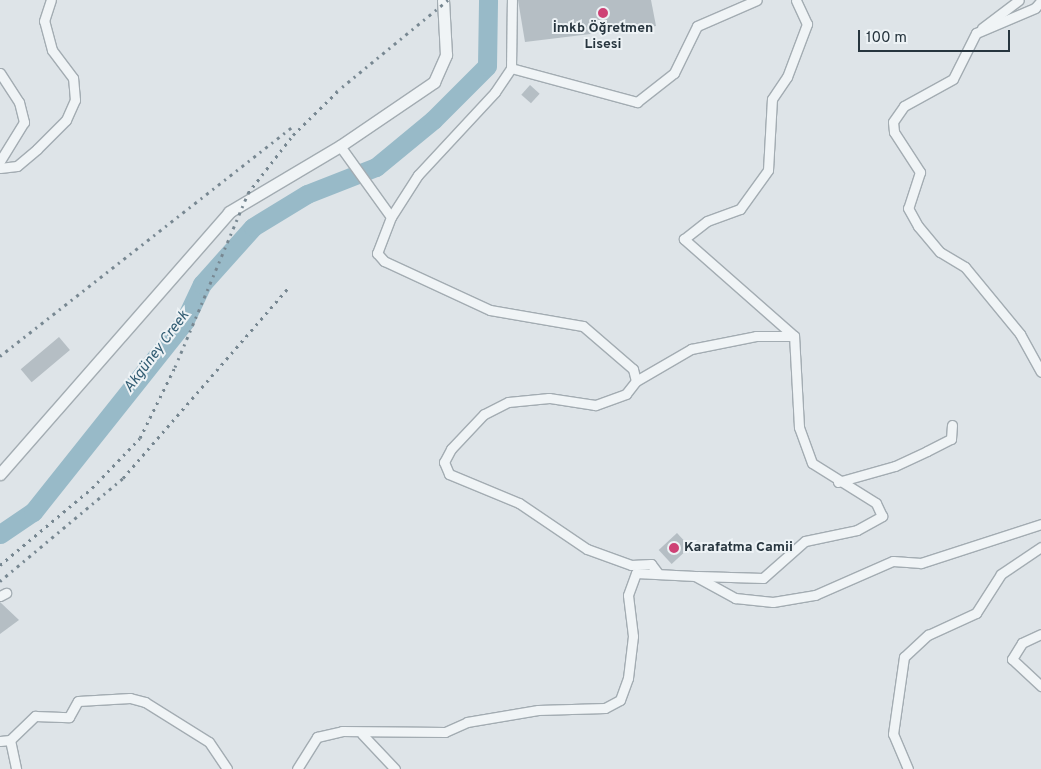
<!DOCTYPE html>
<html>
<head>
<meta charset="utf-8">
<style>
	body { margin:0 }
	#map { position:relative; width:1041px; height:769px; overflow:hidden; background:#dee4e8; font-family:Overpass,sans-serif }
	div>[style] { position:absolute }
	.river>* { height:19px; margin:-9.5px; padding:0 9.5px; transform-origin:9.5px; border-radius:9.5px; background:#98bac8 }
	.building>* { inset:0; background:#b5bec4; transform-origin:0 0 }
	.roads { filter:drop-shadow(1px 0 #a3acb2) drop-shadow(-1px 0 #a3acb2) drop-shadow(0 1px #a3acb2) drop-shadow(0 -1px #a3acb2) }
	.minor>* { height:9px; margin:-4.5px; padding:0 4.5px; transform-origin:4.5px; border-radius:4.5px; background:#f0f4f6 }
	.tertiary>* { height:11px; margin:-5.5px; padding:0 5.5px; transform-origin:5.5px; border-radius:5.5px; background:#f0f4f6 }
	.rail>* { height:3px; margin-top:-1.5px; transform-origin:0; background:repeating-linear-gradient(90deg,#778791 0 2.5px,transparent 0 7.5px) }
	.dots>* { width:14px; height:14px; translate:-50% -50%; box-sizing:border-box; border:2px solid #edf2f5; border-radius:50% }
	span { translate:-50% -50%; white-space:nowrap; text-align:center; line-height:1.15; -webkit-text-stroke:4px #edf2f5; paint-order:stroke }
	.poi-label { font-size:14px; color:#27353e; font-weight:700 }
	.left { translate:0 -50%; text-align:left }
	.water-label { font-size:15px; color:#315c72; font-style:italic }
	.scale { position:absolute; left:858px; top:30px; width:152px; height:22px; box-sizing:border-box; border:2px solid #27353e; border-top:0; padding-left:6px; font-size:15px; line-height:18px; white-space:nowrap; color:#27353e; -webkit-text-stroke:4px #edf2f5; paint-order:stroke }
</style>
</head>
<body>
<div id="map">
	<div class="river">
		<div style="left:0;top:534px;width:40px;rotate:-34deg"></div>
		<div style="left:33px;top:512px;width:243px;rotate:-51.5deg"></div>
		<div style="left:184px;top:322px;width:42px;rotate:-64.7deg"></div>
		<div style="left:202px;top:284px;width:76px;rotate:-48.2deg"></div>
		<div style="left:253px;top:227px;width:63px;rotate:-31.4deg"></div>
		<div style="left:307px;top:194px;width:74px;rotate:-21.4deg"></div>
		<div style="left:376px;top:167px;width:74px;rotate:-39.5deg"></div>
		<div style="left:433px;top:120px;width:76px;rotate:-45deg"></div>
		<div style="left:487px;top:66px;width:66px;rotate:-89.1deg"></div>
	</div>
	<div class="building">
		<div style="clip-path:polygon(518px 0,651px 0,656px 26px,525px 42px)"></div>
		<div style="left:530px;top:85px;width:13px;height:13px;rotate:42deg"></div>
		<div style="left:59px;top:337px;width:17px;height:50px;rotate:50deg"></div>
		<div style="left:677px;top:533px;width:19px;height:25px;rotate:47deg"></div>
		<div style="clip-path:polygon(0 602px,19px 620px,0 634px)"></div>
	</div>
	<div class="roads">
		<div class="minor">
			<div style="left:1041px;top:1px;width:9px;rotate:131deg"></div>
			<div style="left:1035px;top:8px;width:64px;rotate:157deg"></div>
			<div style="left:976px;top:33px;width:51px;rotate:116.6deg"></div>
			<div style="left:953px;top:79px;width:56px;rotate:151.1deg"></div>
			<div style="left:904px;top:106px;width:19px;rotate:125deg"></div>
			<div style="left:893px;top:122px;width:10px;rotate:84deg"></div>
			<div style="left:894px;top:132px;width:48px;rotate:57deg"></div>
			<div style="left:920px;top:172px;width:38px;rotate:108deg"></div>
			<div style="left:908px;top:208px;width:21px;rotate:61deg"></div>
			<div style="left:918px;top:226px;width:34px;rotate:50deg"></div>
			<div style="left:940px;top:252px;width:29px;rotate:31deg"></div>
			<div style="left:965px;top:267px;width:87px;rotate:50.6deg"></div>
			<div style="left:1020px;top:334px;width:43px;rotate:61.1deg"></div>
			<div style="left:982px;top:28px;width:46px;rotate:-37.1deg"></div>
			<div style="left:511px;top:68px;width:131px;rotate:15.1deg"></div>
			<div style="left:637px;top:102px;width:47px;rotate:-38.1deg"></div>
			<div style="left:674px;top:73px;width:52px;rotate:-63.9deg"></div>
			<div style="left:697px;top:26px;width:65px;rotate:-23.4deg"></div>
			<div style="left:0;top:73px;width:35px;rotate:57deg"></div>
			<div style="left:19px;top:102px;width:21px;rotate:76deg"></div>
			<div style="left:24px;top:122px;width:46px;rotate:121.6deg"></div>
			<div style="left:340px;top:146px;width:87px;rotate:54.3deg"></div>
			<div style="left:391px;top:217px;width:50px;rotate:-57.3deg"></div>
			<div style="left:418px;top:175px;width:113px;rotate:-47.1deg"></div>
			<div style="left:495px;top:92px;width:29px;rotate:-56deg"></div>
			<div style="left:511px;top:68px;width:68px;rotate:-89.2deg"></div>
			<div style="left:0;top:168px;width:17px;rotate:-7deg"></div>
			<div style="left:17px;top:166px;width:26px;rotate:-40deg"></div>
			<div style="left:37px;top:149px;width:41px;rotate:-45deg"></div>
			<div style="left:66px;top:120px;width:22px;rotate:-66deg"></div>
			<div style="left:75px;top:100px;width:22px;rotate:-95deg"></div>
			<div style="left:73px;top:78px;width:35px;rotate:-127deg"></div>
			<div style="left:52px;top:50px;width:30px;rotate:-105deg"></div>
			<div style="left:44px;top:21px;width:22px;rotate:-72deg"></div>
			<div style="left:391px;top:217px;width:39px;rotate:111deg"></div>
			<div style="left:377px;top:253px;width:11px;rotate:49deg"></div>
			<div style="left:384px;top:261px;width:117px;rotate:24.8deg"></div>
			<div style="left:490px;top:310px;width:94px;rotate:9.8deg"></div>
			<div style="left:583px;top:326px;width:66px;rotate:40.7deg"></div>
			<div style="left:633px;top:369px;width:12px;rotate:76deg"></div>
			<div style="left:636px;top:381px;width:16px;rotate:128deg"></div>
			<div style="left:626px;top:394px;width:33px;rotate:160deg"></div>
			<div style="left:595px;top:405px;width:47px;rotate:-171.3deg"></div>
			<div style="left:549px;top:398px;width:41px;rotate:174.4deg"></div>
			<div style="left:508px;top:402px;width:27px;rotate:153deg"></div>
			<div style="left:484px;top:414px;width:48px;rotate:133.3deg"></div>
			<div style="left:451px;top:449px;width:15px;rotate:118deg"></div>
			<div style="left:444px;top:462px;width:13px;rotate:67deg"></div>
			<div style="left:449px;top:474px;width:76px;rotate:22.5deg"></div>
			<div style="left:519px;top:503px;width:82px;rotate:34.1deg"></div>
			<div style="left:587px;top:549px;width:47px;rotate:20deg"></div>
			<div style="left:631px;top:565px;width:20px;rotate:-3deg"></div>
			<div style="left:651px;top:564px;width:10px;rotate:53deg"></div>
			<div style="left:636px;top:381px;width:64px;rotate:-30.2deg"></div>
			<div style="left:691px;top:349px;width:66px;rotate:-11.3deg"></div>
			<div style="left:756px;top:336px;width:38px"></div>
			<div style="left:838px;top:482px;width:59px;rotate:-15.7deg"></div>
			<div style="left:895px;top:466px;width:35px;rotate:-25deg"></div>
			<div style="left:927px;top:451px;width:27px;rotate:-27deg"></div>
			<div style="left:951px;top:439px;width:14px;rotate:-86deg"></div>
			<div style="left:698px;top:576px;width:65px;rotate:1.8deg"></div>
			<div style="left:763px;top:578px;width:56px;rotate:-41.4deg"></div>
			<div style="left:805px;top:541px;width:53px;rotate:-11.9deg"></div>
			<div style="left:857px;top:530px;width:29px;rotate:-29deg"></div>
			<div style="left:882px;top:516px;width:14px;rotate:-115deg"></div>
			<div style="left:876px;top:503px;width:75px;rotate:-148deg"></div>
			<div style="left:812px;top:463px;width:38px;rotate:-110deg"></div>
			<div style="left:799px;top:427px;width:91px;rotate:-93.1deg"></div>
			<div style="left:794px;top:336px;width:147px;rotate:-138.6deg"></div>
			<div style="left:684px;top:239px;width:29px;rotate:-38deg"></div>
			<div style="left:707px;top:221px;width:35px;rotate:-20deg"></div>
			<div style="left:740px;top:209px;width:48px;rotate:-54.3deg"></div>
			<div style="left:768px;top:170px;width:71px;rotate:-86.8deg"></div>
			<div style="left:772px;top:99px;width:27px;rotate:-56deg"></div>
			<div style="left:787px;top:77px;width:57px;rotate:-69.3deg"></div>
			<div style="left:807px;top:24px;width:26px;rotate:-115deg"></div>
			<div style="left:0;top:596px;width:7px;rotate:-27deg"></div>
			<div style="left:1041px;top:634px;width:21px;rotate:155deg"></div>
			<div style="left:1022px;top:643px;width:19px;rotate:122deg"></div>
			<div style="left:1012px;top:659px;width:40px;rotate:43deg"></div>
			<div style="left:362px;top:734px;width:48px;rotate:46.7deg"></div>
			<div style="left:10px;top:740px;width:30px;rotate:78deg"></div>
			<div style="left:0;top:741px;width:10px;rotate:-6deg"></div>
			<div style="left:10px;top:740px;width:35px;rotate:-44deg"></div>
			<div style="left:35px;top:716px;width:34px;rotate:2deg"></div>
			<div style="left:69px;top:717px;width:18px;rotate:-61deg"></div>
			<div style="left:78px;top:701px;width:52px;rotate:-3.3deg"></div>
			<div style="left:130px;top:698px;width:16px;rotate:15deg"></div>
			<div style="left:145px;top:702px;width:75px;rotate:32deg"></div>
			<div style="left:209px;top:742px;width:32px;rotate:56deg"></div>
			<div style="left:297px;top:769px;width:38px;rotate:-58deg"></div>
			<div style="left:317px;top:737px;width:26px;rotate:-13deg"></div>
			<div style="left:342px;top:731px;width:103px;rotate:0.6deg"></div>
			<div style="left:445px;top:732px;width:24px;rotate:-24deg"></div>
			<div style="left:467px;top:722px;width:72px;rotate:-9.6deg"></div>
			<div style="left:538px;top:710px;width:67px;rotate:-1.7deg"></div>
			<div style="left:605px;top:708px;width:17px;rotate:-28deg"></div>
			<div style="left:620px;top:700px;width:23px;rotate:-70deg"></div>
			<div style="left:628px;top:678px;width:42px;rotate:-83.2deg"></div>
			<div style="left:633px;top:636px;width:41px;rotate:-97deg"></div>
			<div style="left:628px;top:595px;width:23px;rotate:-70deg"></div>
			<div style="left:636px;top:573px;width:59px;rotate:2.9deg"></div>
			<div style="left:695px;top:576px;width:46px;rotate:28.8deg"></div>
			<div style="left:735px;top:598px;width:38px;rotate:6deg"></div>
			<div style="left:773px;top:602px;width:43px;rotate:-9.5deg"></div>
			<div style="left:815px;top:595px;width:85px;rotate:-23.6deg"></div>
			<div style="left:893px;top:561px;width:28px;rotate:4deg"></div>
			<div style="left:921px;top:563px;width:126px;rotate:-18deg"></div>
			<div style="left:908px;top:769px;width:38px;rotate:-113deg"></div>
			<div style="left:893px;top:734px;width:78px;rotate:-81.9deg"></div>
			<div style="left:904px;top:657px;width:33px;rotate:-43deg"></div>
			<div style="left:928px;top:635px;width:53px;rotate:-24.6deg"></div>
			<div style="left:976px;top:613px;width:46px;rotate:-57.3deg"></div>
			<div style="left:1001px;top:574px;width:48px;rotate:-34deg"></div>
		</div>
		<div class="tertiary">
			<div style="left:0;top:474px;width:348px;rotate:-48.8deg"></div>
			<div style="left:229px;top:212px;width:129px;rotate:-30.7deg"></div>
			<div style="left:340px;top:146px;width:114px;rotate:-34.2deg"></div>
			<div style="left:434px;top:82px;width:30px;rotate:-66deg"></div>
			<div style="left:446px;top:55px;width:55px;rotate:-93.1deg"></div>
		</div>
	</div>
	<div class="rail">
		<div style="left:336px;top:92px;width:145px;rotate:-39.4deg"></div>
		<div style="left:0;top:356px;width:375px;rotate:-38.1deg"></div>
		<div style="left:0;top:565px;width:120px;rotate:-39.9deg"></div>
		<div style="left:92px;top:488px;width:69px;rotate:-46.2deg"></div>
		<div style="left:140px;top:438px;width:79px;rotate:-63.8deg"></div>
		<div style="left:175px;top:367px;width:189px;rotate:-67.2deg"></div>
		<div style="left:248px;top:193px;width:73px;rotate:-52.2deg"></div>
		<div style="left:293px;top:135px;width:67px;rotate:-44.4deg"></div>
		<div style="left:0;top:581px;width:160px;rotate:-39.9deg"></div>
		<div style="left:123px;top:478px;width:253px;rotate:-49deg"></div>
	</div>
	<div class="dots">
		<div style="left:603px;top:13px;background:#ce4175"></div>
		<div style="left:674px;top:548px;background:#ce4175"></div>
	</div>
	<div class="poi-label">
		<span style="left:603px;top:37px">İmkb Öğretmen<br>Lisesi</span>
		<span class="left" style="left:684px;top:548px">Karafatma Camii</span>
	</div>
	<div class="water-label">
		<span style="left:157px;top:352px;rotate:-53deg">Akgüney Creek</span>
	</div>
	<div class="scale">100 m</div>
</div>
</body>
</html>
